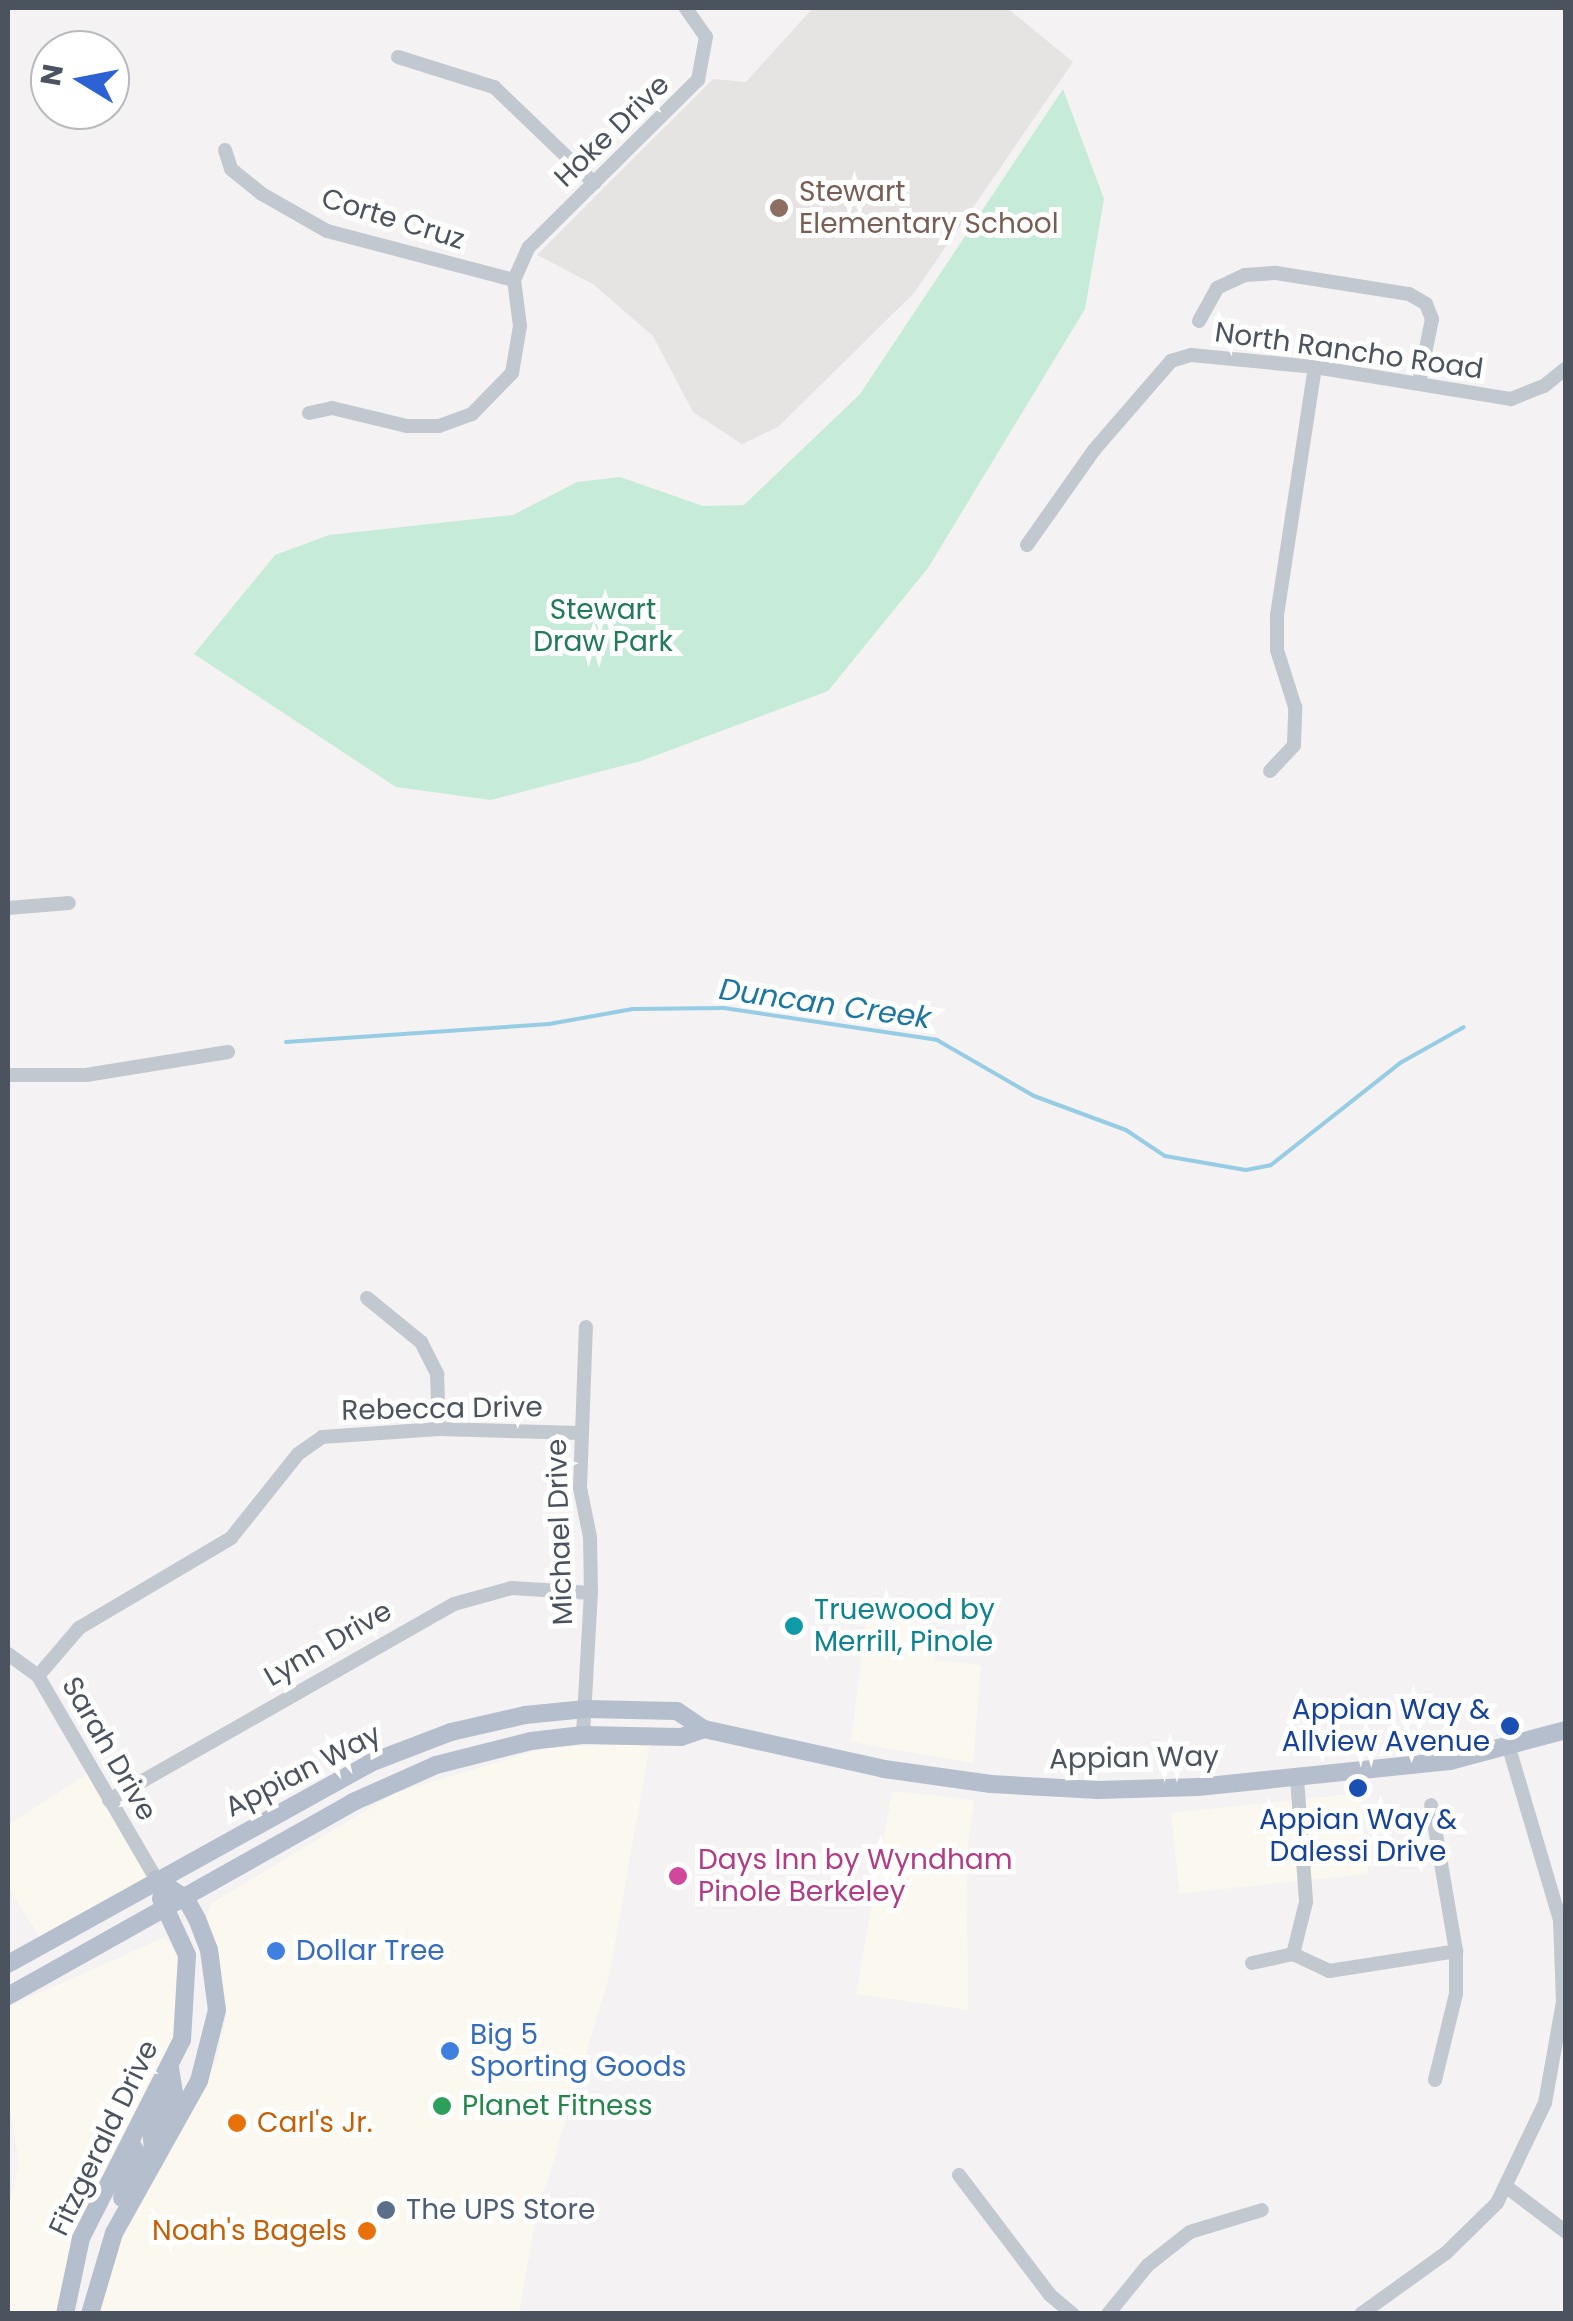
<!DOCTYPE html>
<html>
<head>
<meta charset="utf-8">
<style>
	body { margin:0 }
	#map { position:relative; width:1573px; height:2321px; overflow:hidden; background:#f4f2f2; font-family:Poppins,sans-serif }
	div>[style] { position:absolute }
	.commercial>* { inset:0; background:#fbf9ef; transform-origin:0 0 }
	.education>* { inset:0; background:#e5e4e3 }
	.green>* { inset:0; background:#c6ecd9 }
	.stream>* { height:4px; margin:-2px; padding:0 2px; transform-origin:2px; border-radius:2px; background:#97cce5 }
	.minor>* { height:14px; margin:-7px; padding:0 7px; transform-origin:7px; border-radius:7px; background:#c1c8cf }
	.major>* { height:18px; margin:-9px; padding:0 9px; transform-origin:9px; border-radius:9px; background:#b5becd }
	.dots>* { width:28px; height:28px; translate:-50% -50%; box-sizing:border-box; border:5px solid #fff; border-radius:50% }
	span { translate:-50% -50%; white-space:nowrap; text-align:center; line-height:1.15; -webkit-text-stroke:10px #fff; paint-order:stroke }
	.street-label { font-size:28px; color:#4b535e }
	.education-label { font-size:28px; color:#785e54 }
	.left { translate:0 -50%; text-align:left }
	.park-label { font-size:28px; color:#217a58 }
	.culture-label { font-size:28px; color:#0d838f }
	.transit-label { font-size:28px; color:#164399 }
	.right { translate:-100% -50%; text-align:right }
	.hotel-label { font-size:28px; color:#b23c85 }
	.shop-label { font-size:28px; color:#366cbe }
	.leisure-label { font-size:28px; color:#27864d }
	.food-label { font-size:28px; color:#c56008 }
	.service-label { font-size:28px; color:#4e5e75 }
	.water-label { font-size:30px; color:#1b76a2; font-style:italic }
	.frame { position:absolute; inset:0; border:10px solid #4b535e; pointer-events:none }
	.north { position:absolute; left:30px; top:30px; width:100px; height:100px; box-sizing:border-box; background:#fff; border:2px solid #b7babf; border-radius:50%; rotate:280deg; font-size:28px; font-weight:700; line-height:40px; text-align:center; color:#4b535e }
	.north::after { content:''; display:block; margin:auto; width:35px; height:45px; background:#2c62d4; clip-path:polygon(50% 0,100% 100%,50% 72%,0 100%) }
</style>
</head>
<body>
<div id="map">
	<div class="commercial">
		<div style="clip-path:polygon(866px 1618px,936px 1626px,935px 1660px,981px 1665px,973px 1763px,851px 1742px)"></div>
		<div style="clip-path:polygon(650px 1744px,609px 1977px,535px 2222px,519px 2313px,95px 2314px,108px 2264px,216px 2063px,226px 2016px,204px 1923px,212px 1903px,395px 1793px,548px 1747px)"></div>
		<div style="clip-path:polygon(87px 1774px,149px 1879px,40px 1937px,8px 1887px,8px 1825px)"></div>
		<div style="clip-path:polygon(892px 1791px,974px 1800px,967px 1852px,968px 2010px,856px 1994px)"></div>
		<div style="left:1360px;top:1793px;width:81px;height:190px;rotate:84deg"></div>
		<div style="clip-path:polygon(165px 1937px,185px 1968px,182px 2026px,75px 2243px,61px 2313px,8px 2313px,8px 2209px,19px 2165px,8px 2096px,8px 2007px)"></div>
	</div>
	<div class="education">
		<div style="clip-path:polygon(813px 8px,1007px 8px,1073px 62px,914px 293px,778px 427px,742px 444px,693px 412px,653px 336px,593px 284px,537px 255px,713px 79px,746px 82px)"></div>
	</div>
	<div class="green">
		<div style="clip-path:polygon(1063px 89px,1104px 199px,1085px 309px,928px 568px,828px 691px,641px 761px,491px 800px,396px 787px,194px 654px,275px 555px,329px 535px,513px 515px,577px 482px,620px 477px,703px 506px,744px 505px,860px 394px)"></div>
	</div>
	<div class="stream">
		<div style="left:286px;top:1042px;width:264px;rotate:-3.9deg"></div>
		<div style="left:549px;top:1024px;width:85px;rotate:-10.1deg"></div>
		<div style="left:633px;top:1009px;width:91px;rotate:-0.6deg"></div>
		<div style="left:724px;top:1008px;width:215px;rotate:8.5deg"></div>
		<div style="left:937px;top:1040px;width:112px;rotate:30deg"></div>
		<div style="left:1034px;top:1096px;width:98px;rotate:20.3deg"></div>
		<div style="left:1126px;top:1130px;width:47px;rotate:33.7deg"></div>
		<div style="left:1165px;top:1156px;width:82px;rotate:9.8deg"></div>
		<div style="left:1246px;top:1170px;width:25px;rotate:-11deg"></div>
		<div style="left:1271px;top:1165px;width:164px;rotate:-38.3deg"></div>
		<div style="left:1400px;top:1063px;width:73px;rotate:-29.4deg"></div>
	</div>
	<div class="minor">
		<div style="left:398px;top:57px;width:101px;rotate:17.4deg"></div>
		<div style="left:494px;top:87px;width:139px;rotate:43.8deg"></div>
		<div style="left:225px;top:150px;width:20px;rotate:72deg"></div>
		<div style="left:231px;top:169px;width:40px;rotate:39deg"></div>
		<div style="left:262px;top:194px;width:75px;rotate:29.6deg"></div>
		<div style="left:327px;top:231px;width:193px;rotate:14.7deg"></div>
		<div style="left:514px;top:280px;width:36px;rotate:-66deg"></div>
		<div style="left:529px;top:247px;width:238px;rotate:-44.7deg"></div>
		<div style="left:698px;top:80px;width:44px;rotate:-79.5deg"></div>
		<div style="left:706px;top:37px;width:35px;rotate:-125deg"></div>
		<div style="left:1199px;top:321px;width:38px;rotate:-61deg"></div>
		<div style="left:1217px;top:288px;width:31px;rotate:-25deg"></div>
		<div style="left:1245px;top:275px;width:31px;rotate:-4deg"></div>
		<div style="left:1276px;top:273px;width:135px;rotate:9deg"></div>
		<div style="left:1409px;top:294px;width:20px;rotate:30deg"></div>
		<div style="left:1426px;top:304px;width:16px;rotate:68deg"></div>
		<div style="left:1432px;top:319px;width:65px;rotate:101.5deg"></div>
		<div style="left:309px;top:413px;width:24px;rotate:-12deg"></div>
		<div style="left:332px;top:408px;width:77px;rotate:13.5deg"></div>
		<div style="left:407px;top:426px;width:32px"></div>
		<div style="left:439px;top:426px;width:35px;rotate:-20deg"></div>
		<div style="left:472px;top:414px;width:57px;rotate:-45.7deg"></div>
		<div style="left:512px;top:373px;width:48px;rotate:-80.3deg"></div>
		<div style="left:520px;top:326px;width:46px;rotate:-97.4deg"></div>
		<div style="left:1027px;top:545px;width:116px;rotate:-54.8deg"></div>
		<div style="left:1094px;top:450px;width:118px;rotate:-49.1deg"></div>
		<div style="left:1171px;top:361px;width:21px;rotate:-17deg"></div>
		<div style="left:1191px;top:355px;width:125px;rotate:5.5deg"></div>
		<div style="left:1315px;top:367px;width:199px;rotate:9.3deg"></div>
		<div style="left:1511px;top:399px;width:35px;rotate:-22deg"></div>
		<div style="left:1544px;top:386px;width:28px;rotate:-39deg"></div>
		<div style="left:1270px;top:771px;width:35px;rotate:-47deg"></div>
		<div style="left:1294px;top:745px;width:38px;rotate:-88deg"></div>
		<div style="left:1295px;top:707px;width:60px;rotate:-107.5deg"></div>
		<div style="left:1277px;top:650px;width:35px;rotate:-90deg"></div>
		<div style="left:1277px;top:615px;width:251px;rotate:-81.3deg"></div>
		<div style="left:8px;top:908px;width:61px;rotate:-4.7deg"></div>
		<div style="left:8px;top:1075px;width:78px"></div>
		<div style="left:86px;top:1075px;width:144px;rotate:-9.2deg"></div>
		<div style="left:367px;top:1298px;width:70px;rotate:39.2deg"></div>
		<div style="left:421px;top:1342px;width:36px;rotate:63deg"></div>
		<div style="left:437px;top:1374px;width:55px;rotate:87.9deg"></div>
		<div style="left:8px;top:1654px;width:37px;rotate:36deg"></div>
		<div style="left:38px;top:1676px;width:235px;rotate:59.8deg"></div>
		<div style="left:38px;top:1676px;width:63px;rotate:-49.5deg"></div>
		<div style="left:79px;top:1628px;width:177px;rotate:-30.6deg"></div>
		<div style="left:231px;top:1538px;width:107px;rotate:-51.4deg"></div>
		<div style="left:298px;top:1454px;width:29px;rotate:-35deg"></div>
		<div style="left:322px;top:1437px;width:117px;rotate:-3.9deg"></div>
		<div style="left:439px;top:1429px;width:141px;rotate:1.6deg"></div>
		<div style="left:583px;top:1735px;width:142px;rotate:-86.8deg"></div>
		<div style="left:591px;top:1593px;width:56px;rotate:-91deg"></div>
		<div style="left:590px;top:1537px;width:50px;rotate:-101.5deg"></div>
		<div style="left:580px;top:1488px;width:161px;rotate:-87.9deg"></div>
		<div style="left:1297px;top:1778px;width:124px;rotate:85.8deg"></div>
		<div style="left:1306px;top:1902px;width:54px;rotate:104deg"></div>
		<div style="left:1293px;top:1954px;width:40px;rotate:25deg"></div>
		<div style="left:1329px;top:1971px;width:129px;rotate:-8.9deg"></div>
		<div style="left:1456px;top:1951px;width:148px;rotate:-99.7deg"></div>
		<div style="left:109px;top:1800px;width:397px;rotate:-29.6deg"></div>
		<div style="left:454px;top:1604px;width:60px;rotate:-15.4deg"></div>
		<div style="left:512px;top:1588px;width:79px;rotate:3.6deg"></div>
		<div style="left:1252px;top:1963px;width:42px;rotate:-12.4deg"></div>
		<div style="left:1435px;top:2080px;width:89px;rotate:-76.3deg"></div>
		<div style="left:1456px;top:1994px;width:43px;rotate:-90deg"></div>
		<div style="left:959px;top:2175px;width:151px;rotate:52.8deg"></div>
		<div style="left:1050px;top:2295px;width:30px;rotate:40deg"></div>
		<div style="left:1508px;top:2188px;width:73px;rotate:37.2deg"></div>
		<div style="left:1108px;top:2314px;width:63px;rotate:-50.8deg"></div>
		<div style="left:1148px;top:2265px;width:53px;rotate:-38.2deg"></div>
		<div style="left:1190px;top:2232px;width:75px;rotate:-17deg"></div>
		<div style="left:1361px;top:2314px;width:105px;rotate:-35.7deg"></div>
		<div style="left:1446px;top:2253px;width:71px;rotate:-44.4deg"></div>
		<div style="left:1497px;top:2203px;width:111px;rotate:-64.4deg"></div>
		<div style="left:1545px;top:2103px;width:103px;rotate:-79.9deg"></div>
		<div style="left:1563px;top:2002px;width:82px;rotate:-92.1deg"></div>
		<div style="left:1560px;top:1920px;width:179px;rotate:-106.5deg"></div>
	</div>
	<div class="major">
		<div style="left:8px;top:1964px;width:414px;rotate:-29deg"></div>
		<div style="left:370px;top:1763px;width:87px;rotate:-20.9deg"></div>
		<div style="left:451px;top:1732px;width:76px;rotate:-12.9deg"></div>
		<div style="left:525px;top:1715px;width:61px;rotate:-5.6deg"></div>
		<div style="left:586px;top:1709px;width:91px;rotate:1.3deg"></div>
		<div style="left:677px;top:1711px;width:32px;rotate:34deg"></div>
		<div style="left:704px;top:1729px;width:184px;rotate:12.5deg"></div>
		<div style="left:884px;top:1769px;width:108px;rotate:8deg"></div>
		<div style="left:991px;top:1784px;width:107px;rotate:3.2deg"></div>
		<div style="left:1098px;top:1790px;width:100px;rotate:-1.7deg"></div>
		<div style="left:1198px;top:1787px;width:253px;rotate:-5.9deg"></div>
		<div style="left:1450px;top:1761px;width:120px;rotate:-15deg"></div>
		<div style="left:8px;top:1996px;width:396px;rotate:-29.3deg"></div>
		<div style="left:353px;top:1802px;width:91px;rotate:-24deg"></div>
		<div style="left:436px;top:1765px;width:98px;rotate:-14.2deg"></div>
		<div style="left:531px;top:1741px;width:52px;rotate:-6.6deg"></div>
		<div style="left:583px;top:1735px;width:98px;rotate:1.2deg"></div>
		<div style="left:681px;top:1737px;width:24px;rotate:-19deg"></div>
		<div style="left:153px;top:2163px;width:26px;rotate:-92deg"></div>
		<div style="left:152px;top:2137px;width:49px;rotate:-63.4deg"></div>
		<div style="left:174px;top:2093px;width:26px;rotate:-99deg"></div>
		<div style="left:122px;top:2198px;width:46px;rotate:-71.2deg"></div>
		<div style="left:137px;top:2154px;width:13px;rotate:-119deg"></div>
		<div style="left:65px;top:2314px;width:78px;rotate:-78.1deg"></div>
		<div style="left:81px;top:2238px;width:222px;rotate:-63deg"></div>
		<div style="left:182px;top:2040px;width:85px;rotate:-86.6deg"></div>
		<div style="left:187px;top:1955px;width:62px;rotate:-114.9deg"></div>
		<div style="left:90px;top:2314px;width:84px;rotate:-73.5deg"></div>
		<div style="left:114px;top:2233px;width:174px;rotate:-60.8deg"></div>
		<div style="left:199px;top:2081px;width:73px;rotate:-75.8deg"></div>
		<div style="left:217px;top:2010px;width:61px;rotate:-97.6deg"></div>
		<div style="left:209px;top:1950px;width:33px;rotate:-111deg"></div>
		<div style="left:197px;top:1919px;width:23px;rotate:-119deg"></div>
		<div style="left:186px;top:1899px;width:36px;rotate:-146deg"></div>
	</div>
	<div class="dots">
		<div style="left:779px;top:208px;background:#8d6e63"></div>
		<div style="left:794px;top:1626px;background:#0f9aa8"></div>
		<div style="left:1510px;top:1726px;background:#1a4fb4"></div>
		<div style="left:1358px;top:1788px;background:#1a4fb4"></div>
		<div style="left:678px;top:1876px;background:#d1479c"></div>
		<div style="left:276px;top:1951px;background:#3f7fe0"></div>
		<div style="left:450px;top:2051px;background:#3f7fe0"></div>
		<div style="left:442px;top:2106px;background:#2e9e5b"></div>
		<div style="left:237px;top:2123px;background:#e8710a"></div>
		<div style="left:386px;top:2210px;background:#5c6f8a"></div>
		<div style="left:367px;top:2231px;background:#e8710a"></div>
	</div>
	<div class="street-label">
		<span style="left:612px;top:131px;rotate:-44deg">Hoke Drive</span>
		<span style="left:393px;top:219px;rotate:17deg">Corte Cruz</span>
		<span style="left:1349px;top:351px;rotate:8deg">North Rancho Road</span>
		<span style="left:442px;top:1409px;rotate:-1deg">Rebecca Drive</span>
		<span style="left:560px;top:1532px;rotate:-92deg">Michael Drive</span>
		<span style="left:328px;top:1644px;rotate:-30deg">Lynn Drive</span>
		<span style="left:109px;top:1749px;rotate:60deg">Sarah Drive</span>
		<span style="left:1134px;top:1758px;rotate:-1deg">Appian Way</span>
		<span style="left:303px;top:1771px;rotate:-27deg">Appian Way</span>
		<span style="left:104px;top:2138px;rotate:-64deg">Fitzgerald Drive</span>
	</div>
	<div class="education-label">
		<span class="left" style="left:799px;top:208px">Stewart<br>Elementary School</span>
	</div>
	<div class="park-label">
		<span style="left:603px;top:626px">Stewart<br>Draw Park</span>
	</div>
	<div class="culture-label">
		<span class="left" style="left:814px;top:1626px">Truewood by<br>Merrill, Pinole</span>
	</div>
	<div class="transit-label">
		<span class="right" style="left:1490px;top:1726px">Appian Way &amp;<br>Allview Avenue</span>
		<span style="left:1358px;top:1836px">Appian Way &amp;<br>Dalessi Drive</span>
	</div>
	<div class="hotel-label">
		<span class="left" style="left:698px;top:1876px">Days Inn by Wyndham<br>Pinole Berkeley</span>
	</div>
	<div class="shop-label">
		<span class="left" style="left:296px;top:1951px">Dollar Tree</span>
		<span class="left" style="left:470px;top:2051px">Big 5<br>Sporting Goods</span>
	</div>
	<div class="leisure-label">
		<span class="left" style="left:462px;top:2106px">Planet Fitness</span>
	</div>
	<div class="food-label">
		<span class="left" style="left:257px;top:2123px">Carl's Jr.</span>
		<span class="right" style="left:347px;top:2231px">Noah's Bagels</span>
	</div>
	<div class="service-label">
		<span class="left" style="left:406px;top:2210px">The UPS Store</span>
	</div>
	<div class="water-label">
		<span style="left:825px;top:1004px;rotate:8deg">Duncan Creek</span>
	</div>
	<div class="frame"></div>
	<div class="north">N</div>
</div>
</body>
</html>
